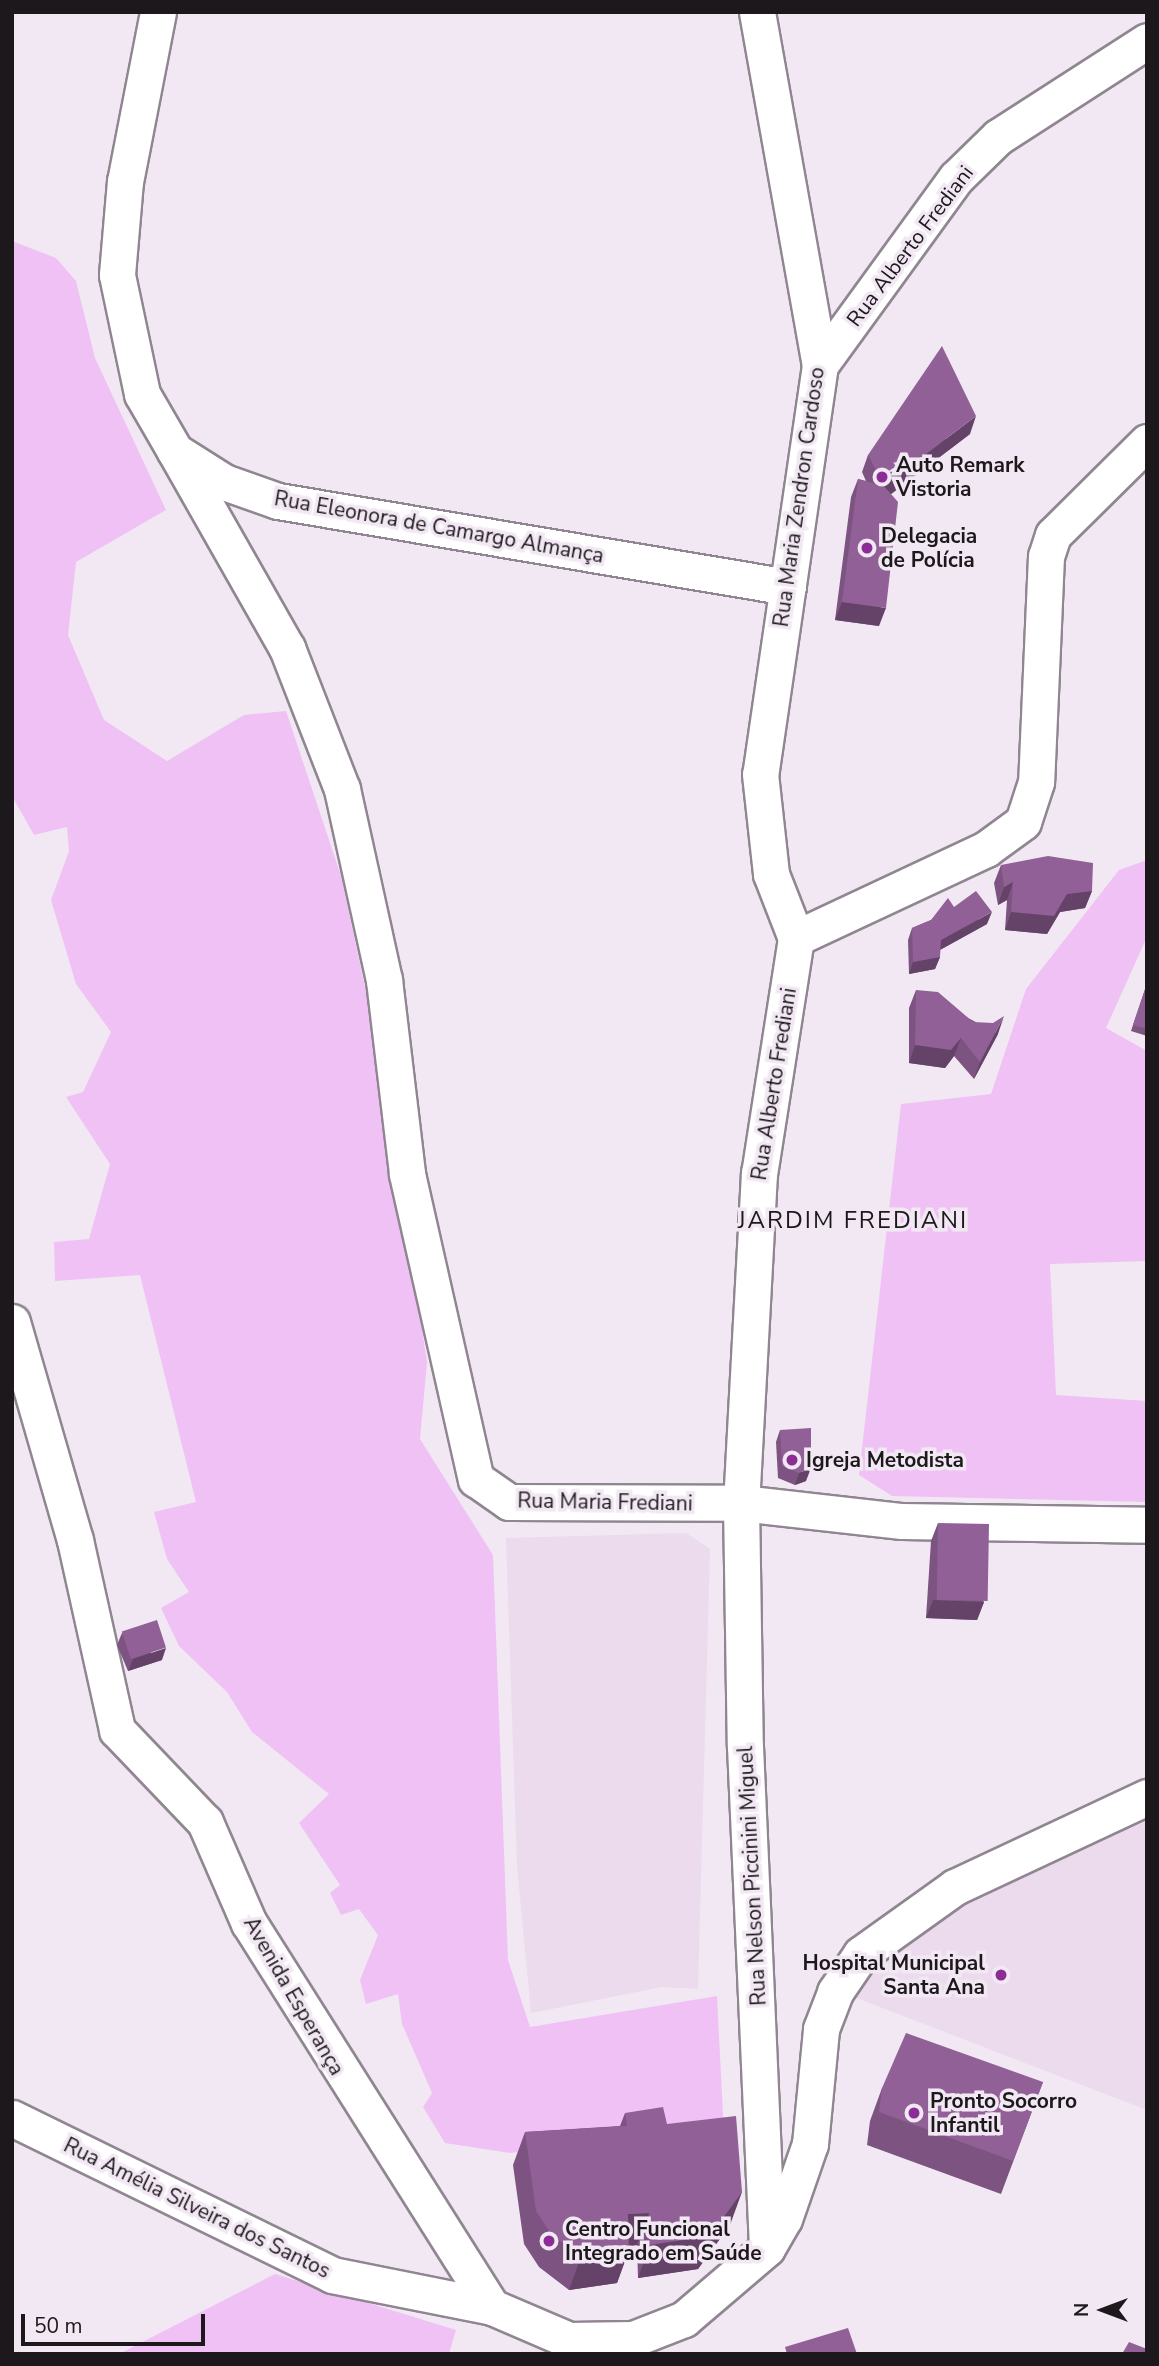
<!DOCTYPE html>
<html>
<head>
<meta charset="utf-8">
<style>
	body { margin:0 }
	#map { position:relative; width:1159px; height:2366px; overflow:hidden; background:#f2e8f3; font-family:"Nunito Sans",sans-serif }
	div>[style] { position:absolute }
	.built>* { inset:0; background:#ebdbec }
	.green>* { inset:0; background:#f0c1f5 }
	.roads { filter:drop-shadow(2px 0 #908691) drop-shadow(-2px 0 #908691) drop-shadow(0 2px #908691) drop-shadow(0 -2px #908691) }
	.minor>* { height:35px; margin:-17.5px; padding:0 17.5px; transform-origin:17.5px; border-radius:17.5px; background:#fff }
	.wall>* { inset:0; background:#7c5381 }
	.shaded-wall>* { inset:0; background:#654369 }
	.building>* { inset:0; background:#906096; transform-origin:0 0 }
	.dots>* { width:19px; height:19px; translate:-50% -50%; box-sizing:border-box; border:4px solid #f2e8f3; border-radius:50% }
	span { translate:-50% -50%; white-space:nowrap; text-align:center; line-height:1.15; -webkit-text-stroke:7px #f2e8f3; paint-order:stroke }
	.street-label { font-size:21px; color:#1c181c }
	.poi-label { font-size:21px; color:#1c181c; font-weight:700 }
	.left { translate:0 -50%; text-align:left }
	.right { translate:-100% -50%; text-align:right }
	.quarter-label { font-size:24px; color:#1c181c; letter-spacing:2px }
	.frame { position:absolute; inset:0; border:14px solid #1c181c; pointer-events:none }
	.north { position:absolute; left:1068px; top:2275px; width:70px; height:70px; -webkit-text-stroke:5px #f2e8f3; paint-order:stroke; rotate:270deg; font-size:19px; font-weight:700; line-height:28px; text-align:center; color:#1c181c }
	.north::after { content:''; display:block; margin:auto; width:24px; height:32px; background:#1c181c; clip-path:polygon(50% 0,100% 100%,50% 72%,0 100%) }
	.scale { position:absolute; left:21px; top:2314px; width:184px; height:32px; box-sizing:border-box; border:4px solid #1c181c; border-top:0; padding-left:9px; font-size:21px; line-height:24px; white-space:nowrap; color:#1c181c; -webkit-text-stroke:5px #f2e8f3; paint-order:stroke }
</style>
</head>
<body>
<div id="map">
	<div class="built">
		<div style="clip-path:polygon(686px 1533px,710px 1549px,698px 1989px,662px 1987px,531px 2013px,517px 1866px,506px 1538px)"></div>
		<div style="clip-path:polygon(1147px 1811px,1147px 2110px,836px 1990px,956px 1894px)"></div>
	</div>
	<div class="green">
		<div style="clip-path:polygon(12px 241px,56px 258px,76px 281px,95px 358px,166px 510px,76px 562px,68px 635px,104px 720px,167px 761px,244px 715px,286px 711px,341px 876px,380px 1057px,427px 1362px,420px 1439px,493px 1555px,508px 1960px,530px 2027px,717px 1996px,724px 2134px,629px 2137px,510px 2153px,445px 2143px,423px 2107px,432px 2093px,402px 2024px,398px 1994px,366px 2004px,360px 1980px,378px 1935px,359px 1909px,341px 1915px,330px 1893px,340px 1885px,299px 1823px,329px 1794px,252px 1732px,227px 1692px,179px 1646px,161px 1608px,189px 1592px,167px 1559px,154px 1512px,196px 1502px,140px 1275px,55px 1281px,54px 1242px,89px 1239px,110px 1164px,66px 1097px,83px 1092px,111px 1032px,76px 984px,51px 900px,69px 851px,67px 827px,34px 835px,12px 796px)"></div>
		<div style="clip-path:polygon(1147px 860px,1147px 937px,1106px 1028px,1147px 1051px,1147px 1261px,1050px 1264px,1056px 1395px,1147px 1401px,1147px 1502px,892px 1496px,859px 1475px,901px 1104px,991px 1094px,1026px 989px,1119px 870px)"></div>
		<div style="clip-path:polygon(275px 2274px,456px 2330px,449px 2354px,119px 2354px)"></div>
	</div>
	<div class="roads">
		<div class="minor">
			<div style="left:158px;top:12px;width:172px;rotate:101deg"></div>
			<div style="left:125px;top:181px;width:94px;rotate:94.9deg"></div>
			<div style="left:117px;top:275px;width:122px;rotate:78.1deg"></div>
			<div style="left:142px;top:394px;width:66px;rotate:59.9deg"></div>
			<div style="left:175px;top:451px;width:58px;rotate:32.3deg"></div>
			<div style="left:224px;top:482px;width:57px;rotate:19.4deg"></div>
			<div style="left:278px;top:501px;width:517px;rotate:9.57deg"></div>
			<div style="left:757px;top:12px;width:359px;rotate:79.9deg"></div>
			<div style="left:820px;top:365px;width:413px;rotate:98.3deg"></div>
			<div style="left:760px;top:774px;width:101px;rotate:83.7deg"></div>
			<div style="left:771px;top:874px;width:69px;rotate:68.7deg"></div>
			<div style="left:820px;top:365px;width:231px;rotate:-54deg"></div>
			<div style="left:956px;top:178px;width:59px;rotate:-44.3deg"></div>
			<div style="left:998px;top:137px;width:177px;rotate:-32.8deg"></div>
			<div style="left:1147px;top:442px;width:132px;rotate:135.3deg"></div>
			<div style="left:1053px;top:535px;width:22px;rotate:108deg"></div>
			<div style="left:1046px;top:556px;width:226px;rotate:92.5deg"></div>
			<div style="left:1036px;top:782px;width:42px;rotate:108deg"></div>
			<div style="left:1023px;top:822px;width:46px;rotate:143.9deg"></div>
			<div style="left:986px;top:849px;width:210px;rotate:154.9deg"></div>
			<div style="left:796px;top:938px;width:238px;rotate:98.9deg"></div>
			<div style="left:759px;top:1173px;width:330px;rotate:93.1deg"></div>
			<div style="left:741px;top:1503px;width:162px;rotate:6.4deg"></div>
			<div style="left:902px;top:1521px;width:245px;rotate:0.9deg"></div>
			<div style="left:175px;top:451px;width:227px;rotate:60.4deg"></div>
			<div style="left:287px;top:648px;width:151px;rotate:68.7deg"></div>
			<div style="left:342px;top:789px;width:196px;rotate:77.6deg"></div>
			<div style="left:384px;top:980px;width:195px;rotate:83.2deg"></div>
			<div style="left:407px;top:1174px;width:313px;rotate:77.3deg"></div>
			<div style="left:476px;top:1479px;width:40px;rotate:34.9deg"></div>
			<div style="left:509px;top:1502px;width:232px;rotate:0.2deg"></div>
			<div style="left:741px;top:1503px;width:243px;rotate:89.1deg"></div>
			<div style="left:745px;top:1746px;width:502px;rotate:87.49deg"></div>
			<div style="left:12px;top:1322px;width:227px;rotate:73.9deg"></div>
			<div style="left:75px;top:1540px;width:195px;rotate:77.5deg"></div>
			<div style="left:117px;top:1730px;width:127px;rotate:46.3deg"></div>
			<div style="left:205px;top:1822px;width:110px;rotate:66.5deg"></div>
			<div style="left:249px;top:1923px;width:454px;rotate:57.7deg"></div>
			<div style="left:12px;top:2118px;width:356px;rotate:26.1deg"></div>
			<div style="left:332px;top:2275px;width:163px;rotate:11.3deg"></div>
			<div style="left:492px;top:2307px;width:84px;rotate:23.2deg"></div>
			<div style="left:569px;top:2340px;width:64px;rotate:-0.9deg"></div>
			<div style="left:633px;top:2339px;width:55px;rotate:-21.4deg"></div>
			<div style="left:684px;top:2319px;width:109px;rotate:-40.5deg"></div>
			<div style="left:767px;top:2248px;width:34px;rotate:-60deg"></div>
			<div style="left:784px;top:2219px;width:79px;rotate:-70.9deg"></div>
			<div style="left:810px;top:2144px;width:116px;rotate:-84.5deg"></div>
			<div style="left:821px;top:2029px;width:40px;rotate:-69deg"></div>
			<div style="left:835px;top:1992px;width:46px;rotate:-55.6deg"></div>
			<div style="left:861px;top:1954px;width:115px;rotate:-35.5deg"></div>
			<div style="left:955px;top:1887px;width:212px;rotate:-25.1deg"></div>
		</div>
	</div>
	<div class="wall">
		<div style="clip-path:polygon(970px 434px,891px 494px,879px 626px,835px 620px,851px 497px,858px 479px,866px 481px,862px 472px,868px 455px)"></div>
		<div style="clip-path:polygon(1001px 865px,1092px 891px,1085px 908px,1060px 912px,1047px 934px,1005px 930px,1007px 900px,998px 905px,994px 883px)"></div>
		<div style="clip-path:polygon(954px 907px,987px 924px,940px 950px,940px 957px,935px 969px,909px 974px,908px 940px,912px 928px,931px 920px)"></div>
		<div style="clip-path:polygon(1147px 983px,1147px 1036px,1131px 1031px)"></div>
		<div style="clip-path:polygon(916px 990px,998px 1034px,974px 1079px,954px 1056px,945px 1068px,909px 1063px,909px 1008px)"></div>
		<div style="clip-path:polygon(780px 1430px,806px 1481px,795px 1485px,778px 1478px,776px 1442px)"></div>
		<div style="clip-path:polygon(938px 1523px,984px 1602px,977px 1620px,926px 1618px,931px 1541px)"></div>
		<div style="clip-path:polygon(122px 1633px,162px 1660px,128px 1671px,117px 1645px)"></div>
		<div style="clip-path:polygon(1043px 2082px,1001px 2194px,867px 2145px,870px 2121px,882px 2088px)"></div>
		<div style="clip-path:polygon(625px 2113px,667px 2124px,730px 2225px,698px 2269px,638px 2278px,637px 2245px,629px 2246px,629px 2250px,617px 2283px,569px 2290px,539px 2267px,524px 2244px,513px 2165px,525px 2132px,620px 2126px)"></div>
	</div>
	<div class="shaded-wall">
		<div style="clip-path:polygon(976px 416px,970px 434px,878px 504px,884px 486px)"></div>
		<div style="clip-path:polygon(842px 602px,886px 608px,879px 626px,835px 620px)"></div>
		<div style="clip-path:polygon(1013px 882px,1007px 900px,998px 905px,1004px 887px)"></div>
		<div style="clip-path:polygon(1092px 891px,1085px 908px,1060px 912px,1047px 934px,1005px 930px,1011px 912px,1067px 894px)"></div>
		<div style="clip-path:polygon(992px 912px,987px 924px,936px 952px,941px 940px)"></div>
		<div style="clip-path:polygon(940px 957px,935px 969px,909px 974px,913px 962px)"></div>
		<div style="clip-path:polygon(1004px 1016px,998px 1034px,974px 1079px,980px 1062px)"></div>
		<div style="clip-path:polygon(961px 1038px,954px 1056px,945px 1068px,909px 1063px,915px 1045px)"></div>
		<div style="clip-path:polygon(811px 1468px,806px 1481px,795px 1485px,799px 1473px)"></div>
		<div style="clip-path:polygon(933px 1600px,984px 1602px,977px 1620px,926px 1618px)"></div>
		<div style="clip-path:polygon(166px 1648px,162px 1660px,128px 1671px,133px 1659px)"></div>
		<div style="clip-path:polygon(742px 2192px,730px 2225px,698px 2269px,638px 2278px,650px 2245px)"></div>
		<div style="clip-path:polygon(649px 2213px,637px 2245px,616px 2247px,628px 2214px)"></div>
		<div style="clip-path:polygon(629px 2250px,617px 2283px,569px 2290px,581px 2257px)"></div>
	</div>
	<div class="building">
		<div style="clip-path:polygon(942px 346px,976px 416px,884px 486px,868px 455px)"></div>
		<div style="clip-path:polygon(858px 479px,884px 486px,898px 502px,886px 608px,842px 602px)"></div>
		<div style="clip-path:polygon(1048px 856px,1093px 863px,1092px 891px,1067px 894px,1054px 916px,1011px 912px,1013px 882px,1004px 887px,1001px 865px)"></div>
		<div style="clip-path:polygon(976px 891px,992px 912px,941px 940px,940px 957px,913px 962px,912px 928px,931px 920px,948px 898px,954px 907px)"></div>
		<div style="clip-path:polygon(1147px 984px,1147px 1029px,1133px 1025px)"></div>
		<div style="clip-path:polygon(916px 990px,938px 992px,973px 1022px,993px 1023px,1004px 1016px,980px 1062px,961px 1038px,951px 1050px,915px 1045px)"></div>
		<div style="clip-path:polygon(811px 1428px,811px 1468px,799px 1473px,782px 1466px,780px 1430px)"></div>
		<div style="left:938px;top:1523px;width:51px;height:77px;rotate:1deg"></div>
		<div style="left:157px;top:1620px;width:29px;height:37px;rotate:72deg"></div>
		<div style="clip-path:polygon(906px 2033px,1043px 2082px,1013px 2161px,879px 2112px,882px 2088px)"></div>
		<div style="clip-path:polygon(663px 2107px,667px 2124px,736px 2116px,742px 2192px,710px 2236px,650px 2245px,649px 2213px,628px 2214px,629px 2250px,581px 2257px,551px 2234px,536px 2211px,525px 2132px,627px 2126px,625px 2113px)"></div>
		<div style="clip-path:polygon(848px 2328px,857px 2354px,787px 2354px,785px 2347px)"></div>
		<div style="clip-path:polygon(1129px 2342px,1147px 2349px,1147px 2354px,1122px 2354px)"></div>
	</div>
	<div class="dots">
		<div style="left:882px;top:477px;background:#8c2d97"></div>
		<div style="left:867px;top:548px;background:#8c2d97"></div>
		<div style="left:792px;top:1460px;background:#8c2d97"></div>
		<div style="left:1001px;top:1975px;background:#8c2d97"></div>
		<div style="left:914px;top:2113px;background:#8c2d97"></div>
		<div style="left:549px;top:2241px;background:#8c2d97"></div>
	</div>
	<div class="street-label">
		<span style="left:910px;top:246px;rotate:-53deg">Rua Alberto Frediani</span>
		<span style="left:799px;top:497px;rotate:-82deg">Rua Maria Zendron Cardoso</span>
		<span style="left:439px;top:527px;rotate:10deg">Rua Eleonora de Camargo Almança</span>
		<span style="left:774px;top:1084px;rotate:-81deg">Rua Alberto Frediani</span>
		<span style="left:605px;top:1502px;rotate:1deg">Rua Maria Frediani</span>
		<span style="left:752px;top:1876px;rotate:-93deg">Rua Nelson Piccinini Miguel</span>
		<span style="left:294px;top:1996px;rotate:60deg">Avenida Esperança</span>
		<span style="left:197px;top:2208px;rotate:26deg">Rua Amélia Silveira dos Santos</span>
	</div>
	<div class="poi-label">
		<span class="left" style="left:896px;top:477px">Auto Remark<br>Vistoria</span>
		<span class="left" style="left:881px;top:548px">Delegacia<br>de Polícia</span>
		<span class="left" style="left:806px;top:1460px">Igreja Metodista</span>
		<span class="right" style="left:985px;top:1975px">Hospital Municipal<br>Santa Ana</span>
		<span class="left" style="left:930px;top:2113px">Pronto Socorro<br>Infantil</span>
		<span class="left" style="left:565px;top:2241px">Centro Funcional<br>Integrado em Saúde</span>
	</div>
	<div class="quarter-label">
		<span style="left:853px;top:1221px">JARDIM FREDIANI</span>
	</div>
	<div class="frame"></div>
	<div class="north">N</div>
	<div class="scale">50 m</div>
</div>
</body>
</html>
